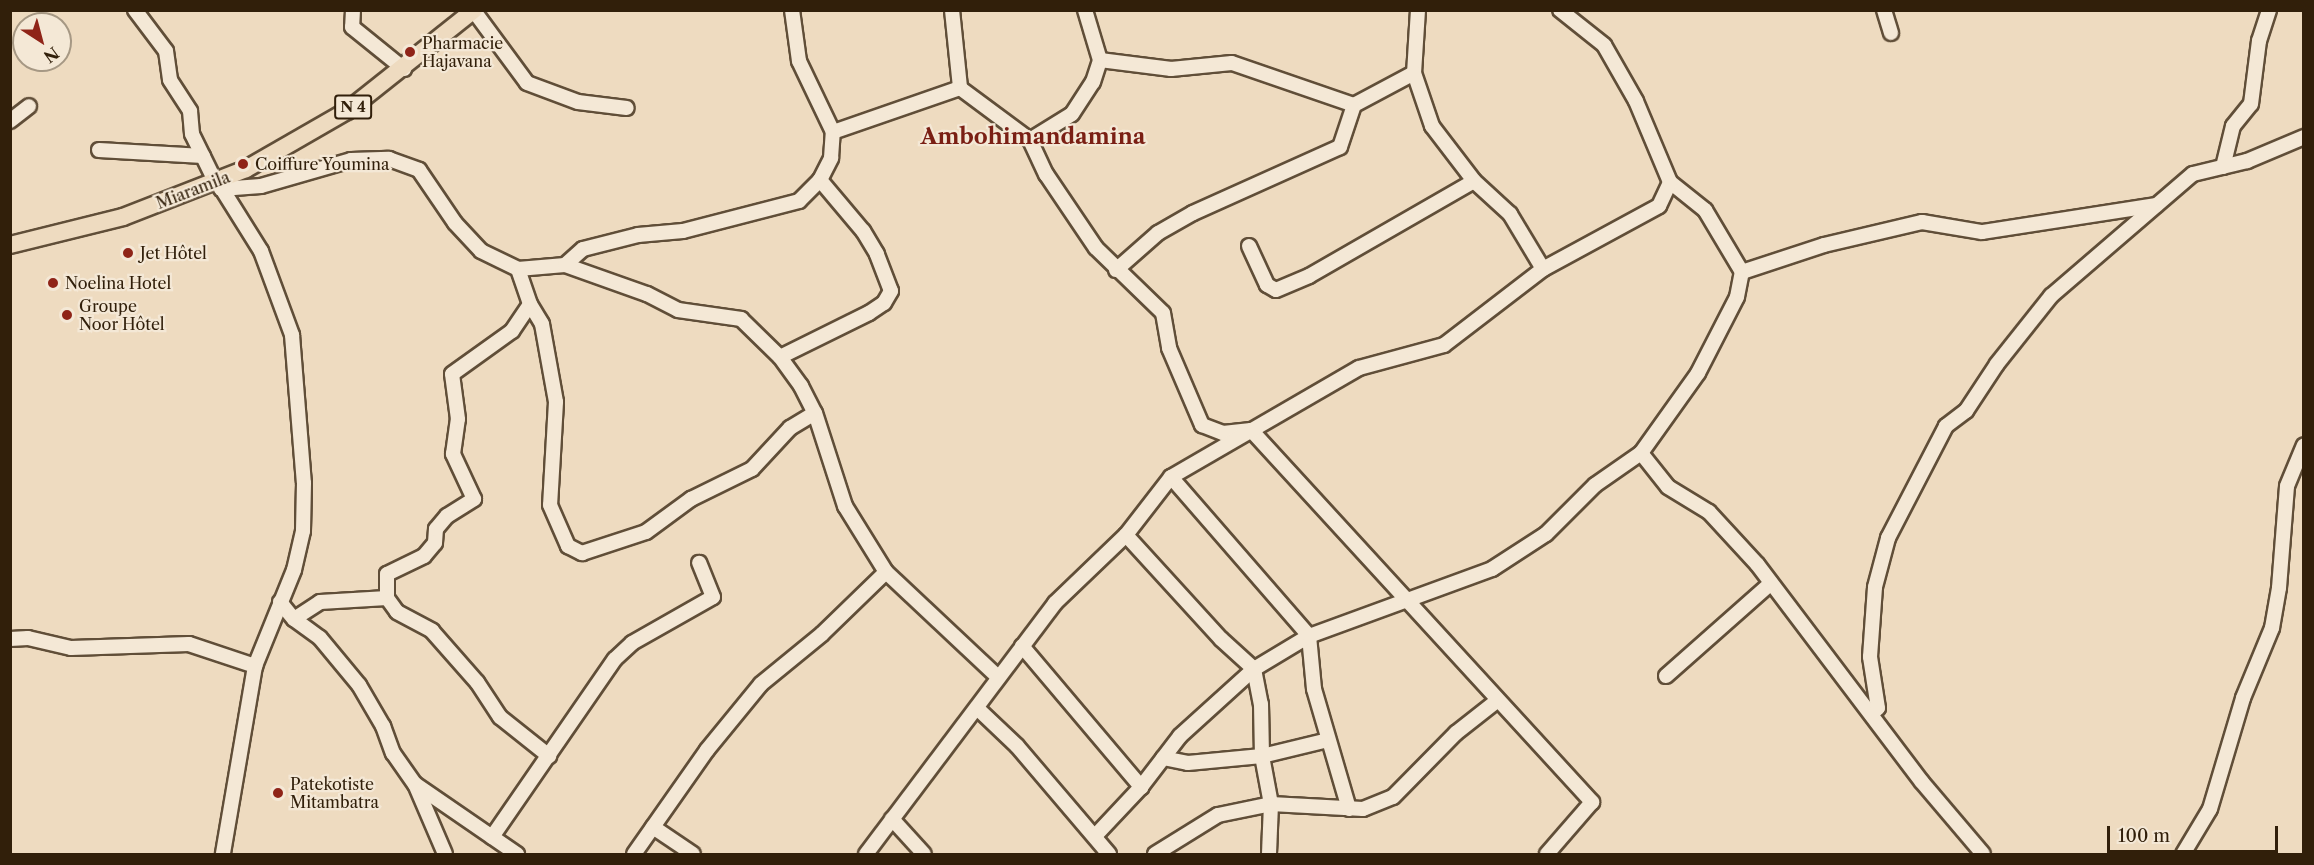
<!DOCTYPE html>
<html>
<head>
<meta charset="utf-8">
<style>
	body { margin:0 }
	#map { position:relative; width:2314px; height:865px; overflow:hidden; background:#eedbc0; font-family:"Libre Caslon Text",serif }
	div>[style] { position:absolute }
	.roads { filter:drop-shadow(2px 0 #604e38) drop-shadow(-2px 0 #604e38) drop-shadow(0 2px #604e38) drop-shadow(0 -2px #604e38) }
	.minor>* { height:14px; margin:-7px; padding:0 7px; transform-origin:7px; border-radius:7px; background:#f4e8d6 }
	.major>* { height:16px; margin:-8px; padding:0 8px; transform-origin:8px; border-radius:8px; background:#eedbc0 }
	.dots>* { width:16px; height:16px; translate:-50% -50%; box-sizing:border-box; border:3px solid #f4e8d6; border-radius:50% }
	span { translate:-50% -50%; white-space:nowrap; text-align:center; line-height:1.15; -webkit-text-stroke:4.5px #f4e8d6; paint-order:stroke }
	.shield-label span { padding:2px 4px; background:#f4e8d6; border:2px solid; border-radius:4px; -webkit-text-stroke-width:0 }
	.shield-label { font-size:15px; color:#311f0a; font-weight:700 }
	.poi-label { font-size:16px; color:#311f0a }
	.left { translate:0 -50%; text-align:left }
	.street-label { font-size:16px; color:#311f0a }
	.district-label { font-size:22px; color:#7a1f14; font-weight:700 }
	.frame { position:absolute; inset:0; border:12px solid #311f0a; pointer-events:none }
	.north { position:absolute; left:12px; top:12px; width:60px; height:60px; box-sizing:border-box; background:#f4e8d6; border:2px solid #a69884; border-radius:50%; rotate:144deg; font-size:16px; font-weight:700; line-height:24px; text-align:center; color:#311f0a }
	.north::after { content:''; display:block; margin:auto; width:21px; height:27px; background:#8f2418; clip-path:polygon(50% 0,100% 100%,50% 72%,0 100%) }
	.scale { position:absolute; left:2107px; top:826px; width:171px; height:27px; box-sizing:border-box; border:3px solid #311f0a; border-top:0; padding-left:8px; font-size:18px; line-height:21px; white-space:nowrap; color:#311f0a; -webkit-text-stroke:4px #f4e8d6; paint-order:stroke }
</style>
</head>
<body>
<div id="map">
	<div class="roads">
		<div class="minor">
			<div style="left:135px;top:10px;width:51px;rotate:52.9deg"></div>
			<div style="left:166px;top:51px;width:29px;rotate:82deg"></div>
			<div style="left:170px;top:80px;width:37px;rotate:57deg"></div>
			<div style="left:190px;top:111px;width:23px;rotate:85deg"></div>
			<div style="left:192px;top:134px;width:55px;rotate:63.9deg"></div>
			<div style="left:353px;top:10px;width:17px;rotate:93deg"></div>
			<div style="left:352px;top:27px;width:67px;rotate:38.9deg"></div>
			<div style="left:952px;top:10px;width:78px;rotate:84.1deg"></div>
			<div style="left:960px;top:88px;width:87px;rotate:36.6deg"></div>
			<div style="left:1030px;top:140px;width:38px;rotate:65deg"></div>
			<div style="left:1046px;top:174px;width:89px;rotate:56deg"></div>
			<div style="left:1096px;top:248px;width:93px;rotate:44.1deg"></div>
			<div style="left:1163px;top:313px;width:36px;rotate:80deg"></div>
			<div style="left:1169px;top:348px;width:84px;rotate:66.8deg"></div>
			<div style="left:1202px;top:425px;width:22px;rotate:21deg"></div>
			<div style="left:1223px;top:433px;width:28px;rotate:-6deg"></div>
			<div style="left:1251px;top:430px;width:505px;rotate:47.49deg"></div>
			<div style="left:1592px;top:802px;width:69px;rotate:130.9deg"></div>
			<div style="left:1418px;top:10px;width:63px;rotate:93.6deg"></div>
			<div style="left:1414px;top:73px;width:56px;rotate:71.2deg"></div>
			<div style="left:1432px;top:126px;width:69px;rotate:52.6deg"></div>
			<div style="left:1474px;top:181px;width:49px;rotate:42.5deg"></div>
			<div style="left:1510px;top:214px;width:64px;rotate:59deg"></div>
			<div style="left:1884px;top:10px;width:24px;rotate:73deg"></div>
			<div style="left:474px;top:11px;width:89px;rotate:53.6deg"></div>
			<div style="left:527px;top:83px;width:54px;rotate:20.4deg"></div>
			<div style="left:578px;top:102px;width:49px;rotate:7deg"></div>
			<div style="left:1100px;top:60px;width:72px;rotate:7.2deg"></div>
			<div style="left:1171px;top:69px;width:61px;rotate:-5.6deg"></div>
			<div style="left:1232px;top:63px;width:129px;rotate:19deg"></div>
			<div style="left:1354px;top:105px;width:68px;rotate:-28.1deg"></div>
			<div style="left:10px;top:121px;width:24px;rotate:-38deg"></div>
			<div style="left:833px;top:132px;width:134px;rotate:-19.1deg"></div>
			<div style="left:1030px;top:140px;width:49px;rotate:-31.8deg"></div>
			<div style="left:1072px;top:114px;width:38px;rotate:-57deg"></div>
			<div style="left:1093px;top:82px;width:23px;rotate:-72deg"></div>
			<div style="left:1100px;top:60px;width:52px;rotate:-106.7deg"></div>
			<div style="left:99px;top:150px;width:104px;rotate:3.3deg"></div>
			<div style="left:2223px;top:167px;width:42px;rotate:-76.3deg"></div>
			<div style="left:2233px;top:126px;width:28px;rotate:-51deg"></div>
			<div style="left:2251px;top:104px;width:64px;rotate:-82.8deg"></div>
			<div style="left:2259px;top:41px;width:33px;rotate:-72deg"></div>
			<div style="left:219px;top:184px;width:79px;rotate:57.9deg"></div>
			<div style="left:261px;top:251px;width:90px;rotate:69.7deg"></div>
			<div style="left:292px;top:335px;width:148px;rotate:85.4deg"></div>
			<div style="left:304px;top:483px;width:48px;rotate:91.2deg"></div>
			<div style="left:303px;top:531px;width:40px;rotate:103deg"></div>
			<div style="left:294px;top:570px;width:104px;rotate:112.1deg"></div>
			<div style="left:255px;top:666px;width:191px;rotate:99.7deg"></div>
			<div style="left:221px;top:189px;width:40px;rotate:-4.3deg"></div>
			<div style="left:261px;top:186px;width:94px;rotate:-16.1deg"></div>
			<div style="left:351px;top:160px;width:38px;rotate:-2deg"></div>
			<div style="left:389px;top:159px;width:32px;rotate:20deg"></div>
			<div style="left:419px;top:170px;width:64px;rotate:55.8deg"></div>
			<div style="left:455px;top:223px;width:38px;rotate:47deg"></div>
			<div style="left:481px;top:251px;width:41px;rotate:25.9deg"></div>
			<div style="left:518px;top:269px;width:47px;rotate:-4.9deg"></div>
			<div style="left:565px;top:265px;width:87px;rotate:19.5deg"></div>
			<div style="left:647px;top:294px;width:35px;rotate:27deg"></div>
			<div style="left:678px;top:310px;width:64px;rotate:8.1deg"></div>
			<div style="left:741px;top:319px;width:54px;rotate:44.3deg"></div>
			<div style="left:780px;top:357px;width:36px;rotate:54deg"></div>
			<div style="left:801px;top:386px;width:30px;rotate:63deg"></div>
			<div style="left:815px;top:413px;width:98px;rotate:72.1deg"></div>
			<div style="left:845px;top:506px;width:78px;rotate:58.2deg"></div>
			<div style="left:886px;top:572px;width:154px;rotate:43.2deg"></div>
			<div style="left:1249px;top:246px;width:43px;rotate:65.2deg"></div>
			<div style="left:1267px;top:285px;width:10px;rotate:29deg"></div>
			<div style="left:1276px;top:290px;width:36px;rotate:-23deg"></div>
			<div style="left:1309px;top:276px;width:190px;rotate:-29.9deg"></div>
			<div style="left:565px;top:265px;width:24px;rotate:-42deg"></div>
			<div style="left:583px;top:249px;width:57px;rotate:-14.3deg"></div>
			<div style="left:638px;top:235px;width:45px;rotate:-5.1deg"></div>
			<div style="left:683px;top:231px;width:120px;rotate:-14.5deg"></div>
			<div style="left:799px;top:201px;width:30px;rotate:-45deg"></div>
			<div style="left:820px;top:180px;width:25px;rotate:-63deg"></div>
			<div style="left:831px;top:158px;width:26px;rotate:-86deg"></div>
			<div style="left:833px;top:132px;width:79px;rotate:-115.6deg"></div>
			<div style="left:799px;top:61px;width:51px;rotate:-97.8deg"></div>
			<div style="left:1116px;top:270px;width:56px;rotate:-41.4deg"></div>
			<div style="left:1158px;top:233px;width:40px;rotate:-29.7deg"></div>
			<div style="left:1193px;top:213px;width:161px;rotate:-24.2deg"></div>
			<div style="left:1340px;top:147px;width:44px;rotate:-71.6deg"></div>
			<div style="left:1742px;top:272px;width:86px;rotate:-18.2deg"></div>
			<div style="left:1824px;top:245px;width:101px;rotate:-13.2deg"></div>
			<div style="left:1922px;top:222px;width:61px;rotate:9.5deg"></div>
			<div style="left:1982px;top:232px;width:176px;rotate:-8.8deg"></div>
			<div style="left:530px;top:304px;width:23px;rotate:59deg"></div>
			<div style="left:542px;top:324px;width:79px;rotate:79.8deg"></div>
			<div style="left:556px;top:402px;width:103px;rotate:93.3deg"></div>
			<div style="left:550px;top:505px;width:45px;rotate:66.3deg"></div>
			<div style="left:568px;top:546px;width:16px;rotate:27deg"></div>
			<div style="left:582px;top:553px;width:67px;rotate:-18.2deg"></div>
			<div style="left:646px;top:532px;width:56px;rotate:-36.3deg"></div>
			<div style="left:691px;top:499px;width:68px;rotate:-26.2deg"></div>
			<div style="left:752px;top:469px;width:56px;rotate:-47.2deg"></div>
			<div style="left:790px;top:428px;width:29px;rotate:-31deg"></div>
			<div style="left:780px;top:357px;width:99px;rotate:-26.3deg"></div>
			<div style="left:869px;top:313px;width:18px;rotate:-34deg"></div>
			<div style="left:884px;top:303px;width:14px;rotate:-60deg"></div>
			<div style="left:891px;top:291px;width:40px;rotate:-111deg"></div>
			<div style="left:877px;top:254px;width:27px;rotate:-121deg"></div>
			<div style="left:863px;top:231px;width:67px;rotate:-130.1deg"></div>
			<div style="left:1641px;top:453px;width:43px;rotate:51.5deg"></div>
			<div style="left:1668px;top:487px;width:48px;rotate:31.4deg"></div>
			<div style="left:1709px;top:512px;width:71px;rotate:47.3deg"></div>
			<div style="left:1757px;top:564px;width:273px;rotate:52.9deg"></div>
			<div style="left:1922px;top:782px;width:94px;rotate:49.7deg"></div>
			<div style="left:1171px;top:477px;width:211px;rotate:49deg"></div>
			<div style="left:1309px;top:636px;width:53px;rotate:84.6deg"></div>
			<div style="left:1314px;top:689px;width:125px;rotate:73.7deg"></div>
			<div style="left:1126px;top:535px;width:141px;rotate:47.6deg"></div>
			<div style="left:1221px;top:639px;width:45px;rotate:42.3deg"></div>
			<div style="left:1254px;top:669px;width:36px;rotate:79deg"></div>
			<div style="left:1261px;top:704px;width:52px;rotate:88.9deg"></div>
			<div style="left:1262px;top:756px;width:49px;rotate:79.4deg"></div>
			<div style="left:1271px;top:804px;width:50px;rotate:92.3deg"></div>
			<div style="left:387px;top:598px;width:24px;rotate:-90deg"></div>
			<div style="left:387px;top:574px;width:41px;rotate:-25.9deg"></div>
			<div style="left:424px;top:556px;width:17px;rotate:-50deg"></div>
			<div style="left:435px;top:543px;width:14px;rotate:-86deg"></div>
			<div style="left:436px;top:529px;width:17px;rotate:-50deg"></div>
			<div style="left:447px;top:516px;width:32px;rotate:-32deg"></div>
			<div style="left:474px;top:499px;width:50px;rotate:-115deg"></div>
			<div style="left:453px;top:454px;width:35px;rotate:-82deg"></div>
			<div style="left:458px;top:419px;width:45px;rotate:-97.6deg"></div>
			<div style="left:452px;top:374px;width:74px;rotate:-35.6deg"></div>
			<div style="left:512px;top:331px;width:32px;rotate:-56deg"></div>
			<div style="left:530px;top:304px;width:37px;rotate:-109deg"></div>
			<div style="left:280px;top:602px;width:22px;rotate:51deg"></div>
			<div style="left:294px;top:619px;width:32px;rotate:36deg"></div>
			<div style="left:320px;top:638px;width:61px;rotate:50.3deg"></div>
			<div style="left:359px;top:685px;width:48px;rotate:59.7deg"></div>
			<div style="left:383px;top:726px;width:29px;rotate:70deg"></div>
			<div style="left:393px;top:753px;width:38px;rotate:55deg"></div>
			<div style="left:415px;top:784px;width:124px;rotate:34.5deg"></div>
			<div style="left:294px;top:619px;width:31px;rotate:-33deg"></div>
			<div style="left:320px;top:602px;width:67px;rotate:-3.4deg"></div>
			<div style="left:387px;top:598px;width:17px;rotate:54deg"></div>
			<div style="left:397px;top:612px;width:40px;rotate:28deg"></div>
			<div style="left:432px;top:631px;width:68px;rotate:48.6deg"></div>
			<div style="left:477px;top:682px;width:42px;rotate:56.7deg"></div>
			<div style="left:500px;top:717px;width:63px;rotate:38.5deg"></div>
			<div style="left:10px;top:639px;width:18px;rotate:-3deg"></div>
			<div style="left:28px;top:638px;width:44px;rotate:13.1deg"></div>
			<div style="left:71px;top:648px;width:118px;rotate:-1.9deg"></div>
			<div style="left:189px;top:644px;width:70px;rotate:18.4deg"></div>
			<div style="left:1022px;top:646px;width:185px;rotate:49.8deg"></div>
			<div style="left:1666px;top:676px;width:140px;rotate:-41.5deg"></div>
			<div style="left:977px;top:708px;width:55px;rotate:43.5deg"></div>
			<div style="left:1017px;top:746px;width:142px;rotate:49.6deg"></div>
			<div style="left:1871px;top:714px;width:9px;rotate:-41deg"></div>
			<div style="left:1878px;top:708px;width:52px;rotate:-98.9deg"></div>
			<div style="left:1870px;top:657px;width:70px;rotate:-85.9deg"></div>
			<div style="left:1875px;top:587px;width:51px;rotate:-75.1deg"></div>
			<div style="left:1888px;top:538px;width:126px;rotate:-62.6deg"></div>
			<div style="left:1946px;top:426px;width:25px;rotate:-37deg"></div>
			<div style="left:1966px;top:411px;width:56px;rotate:-56.6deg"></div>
			<div style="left:1997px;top:364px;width:87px;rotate:-51.5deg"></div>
			<div style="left:2051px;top:296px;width:187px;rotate:-40.7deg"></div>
			<div style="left:2193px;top:174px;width:56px;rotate:-13.5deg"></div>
			<div style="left:2247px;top:161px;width:62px;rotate:-22.8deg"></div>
			<div style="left:1163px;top:758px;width:25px;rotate:11deg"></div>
			<div style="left:1188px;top:763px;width:74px;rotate:-5.4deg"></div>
			<div style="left:1262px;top:756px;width:68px;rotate:-13.6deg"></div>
			<div style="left:415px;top:784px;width:76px;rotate:66.8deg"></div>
			<div style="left:892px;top:819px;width:47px;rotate:47.6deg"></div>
			<div style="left:653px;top:827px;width:48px;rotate:34deg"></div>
			<div style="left:1096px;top:835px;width:66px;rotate:-46.8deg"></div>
			<div style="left:1141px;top:787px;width:64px;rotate:-52.6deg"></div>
			<div style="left:1180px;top:736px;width:100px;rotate:-42.2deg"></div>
			<div style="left:1254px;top:669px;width:64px;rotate:-31deg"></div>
			<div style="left:1309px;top:636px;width:195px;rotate:-20.1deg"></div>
			<div style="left:1492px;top:569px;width:64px;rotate:-32.9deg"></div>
			<div style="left:1546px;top:534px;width:69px;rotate:-45deg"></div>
			<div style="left:1595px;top:485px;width:56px;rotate:-34.8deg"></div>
			<div style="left:1641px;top:453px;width:98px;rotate:-54.5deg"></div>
			<div style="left:1698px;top:373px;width:85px;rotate:-62.8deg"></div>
			<div style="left:1737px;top:297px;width:25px;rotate:-79deg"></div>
			<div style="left:1742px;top:272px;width:72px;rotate:-120.8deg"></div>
			<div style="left:1705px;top:210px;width:45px;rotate:-141.3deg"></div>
			<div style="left:492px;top:837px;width:216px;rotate:-55.4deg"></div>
			<div style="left:615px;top:659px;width:23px;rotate:-43deg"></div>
			<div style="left:632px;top:643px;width:93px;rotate:-29.6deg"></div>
			<div style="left:713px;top:597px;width:37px;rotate:-112deg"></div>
			<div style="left:634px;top:854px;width:127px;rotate:-54.9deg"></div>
			<div style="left:707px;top:750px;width:85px;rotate:-50.7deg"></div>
			<div style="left:761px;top:684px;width:79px;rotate:-39.3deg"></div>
			<div style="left:822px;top:634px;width:89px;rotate:-44.1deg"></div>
			<div style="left:866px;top:854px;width:314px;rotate:-53deg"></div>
			<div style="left:1055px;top:603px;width:98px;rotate:-43.8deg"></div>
			<div style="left:1126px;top:535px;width:73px;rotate:-52.2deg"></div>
			<div style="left:1171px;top:477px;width:217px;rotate:-30.1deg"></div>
			<div style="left:1359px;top:368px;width:88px;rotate:-15.1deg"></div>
			<div style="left:1444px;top:345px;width:125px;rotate:-37.5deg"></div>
			<div style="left:1543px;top:269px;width:132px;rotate:-28.5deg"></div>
			<div style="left:1659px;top:206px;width:26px;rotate:-65deg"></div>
			<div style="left:1670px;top:182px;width:88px;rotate:-112.8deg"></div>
			<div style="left:1636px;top:101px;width:64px;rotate:-119.7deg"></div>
			<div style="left:1604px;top:45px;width:56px;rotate:-141.5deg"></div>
			<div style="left:1155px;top:854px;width:74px;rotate:-31.8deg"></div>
			<div style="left:1218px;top:815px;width:54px;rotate:-11.7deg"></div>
			<div style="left:1271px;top:804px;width:92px;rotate:3.1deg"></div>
			<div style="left:1363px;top:809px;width:32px;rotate:-22deg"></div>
			<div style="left:1393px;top:797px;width:90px;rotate:-45.5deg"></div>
			<div style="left:1456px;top:733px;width:53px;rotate:-38.2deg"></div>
			<div style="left:2183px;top:854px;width:52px;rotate:-59deg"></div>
			<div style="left:2210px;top:809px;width:116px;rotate:-73.4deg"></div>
			<div style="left:2243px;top:698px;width:76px;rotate:-67.5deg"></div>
			<div style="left:2272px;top:628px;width:41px;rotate:-80.1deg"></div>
			<div style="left:2279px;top:588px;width:102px;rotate:-85.5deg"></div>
			<div style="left:2287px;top:486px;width:44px;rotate:-67.5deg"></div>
		</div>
		<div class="major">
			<div style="left:10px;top:245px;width:116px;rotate:-13.9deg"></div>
			<div style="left:123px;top:217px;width:132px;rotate:-21.3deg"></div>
			<div style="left:246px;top:169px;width:116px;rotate:-29.9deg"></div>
			<div style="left:347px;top:111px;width:162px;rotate:-38.5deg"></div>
		</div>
	</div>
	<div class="dots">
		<div style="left:410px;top:52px;background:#8f2418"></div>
		<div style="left:243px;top:164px;background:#8f2418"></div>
		<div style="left:128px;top:253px;background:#8f2418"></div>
		<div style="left:53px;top:283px;background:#8f2418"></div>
		<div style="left:67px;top:315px;background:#8f2418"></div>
		<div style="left:278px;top:793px;background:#8f2418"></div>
	</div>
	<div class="shield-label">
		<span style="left:353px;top:107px">N 4</span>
	</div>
	<div class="poi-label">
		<span class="left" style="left:422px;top:52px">Pharmacie<br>Hajavana</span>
		<span class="left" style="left:255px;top:164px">Coiffure Youmina</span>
		<span class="left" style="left:140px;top:253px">Jet Hôtel</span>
		<span class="left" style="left:65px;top:283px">Noelina Hotel</span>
		<span class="left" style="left:79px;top:315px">Groupe<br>Noor Hôtel</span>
		<span class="left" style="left:290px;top:793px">Patekotiste<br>Mitambatra</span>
	</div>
	<div class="street-label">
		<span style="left:193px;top:190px;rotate:-21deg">Miaramila</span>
	</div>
	<div class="district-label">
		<span style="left:1033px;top:137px">Ambohimandamina</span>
	</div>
	<div class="frame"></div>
	<div class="north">N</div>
	<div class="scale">100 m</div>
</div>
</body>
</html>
